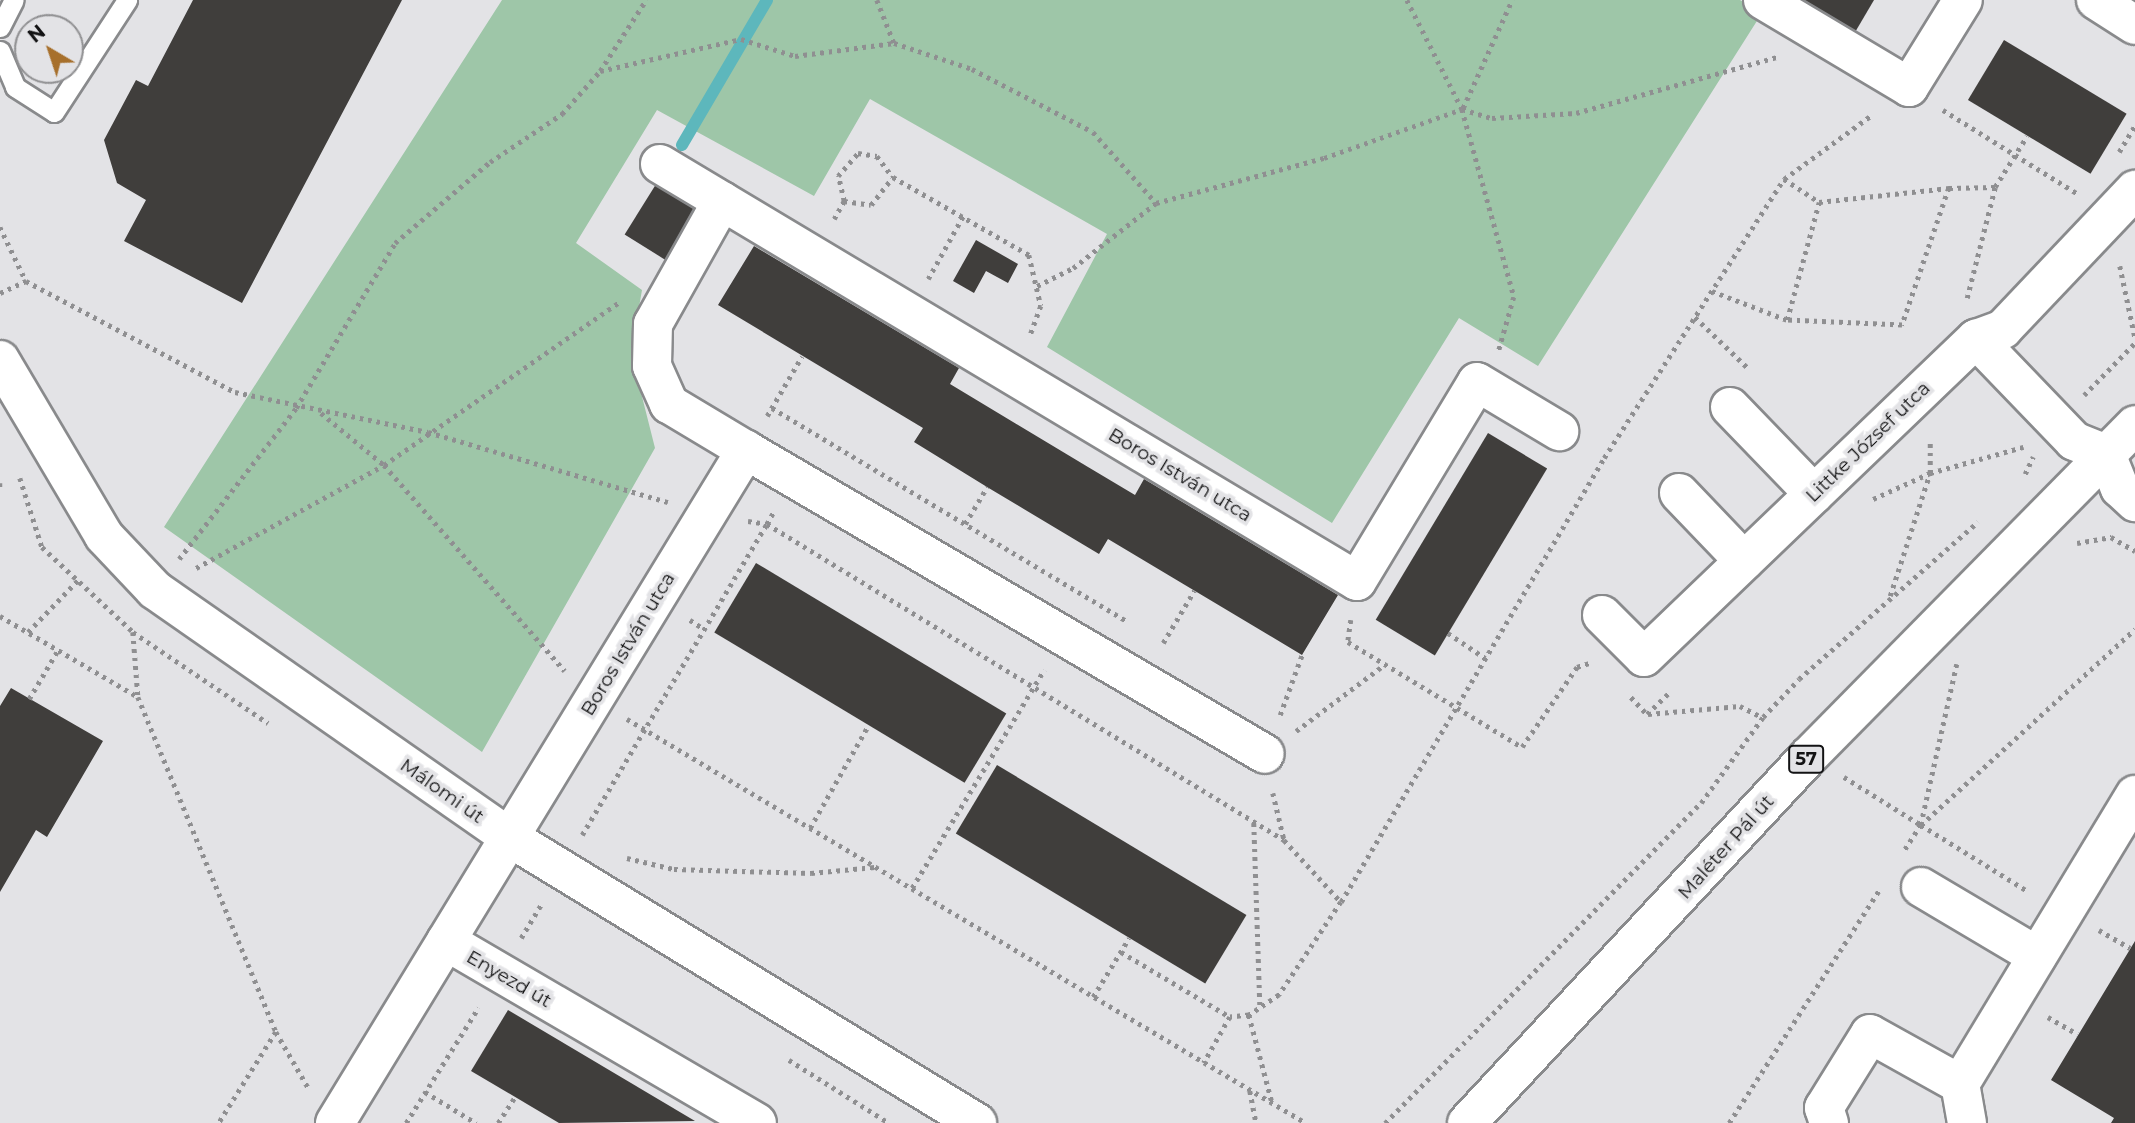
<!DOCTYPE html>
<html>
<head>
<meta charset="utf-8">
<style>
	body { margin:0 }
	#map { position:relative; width:2135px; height:1123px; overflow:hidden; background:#e3e3e6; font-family:Montserrat,sans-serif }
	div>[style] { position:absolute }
	.green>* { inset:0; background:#9ec6a8 }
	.stream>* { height:12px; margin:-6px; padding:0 6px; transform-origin:6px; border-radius:6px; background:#5db7bc }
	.building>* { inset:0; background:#403e3c; transform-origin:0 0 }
	.path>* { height:4.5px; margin-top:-2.25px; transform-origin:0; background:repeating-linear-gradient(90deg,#8f8f91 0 3.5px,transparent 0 8.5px) }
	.roads { filter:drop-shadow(2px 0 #898a8c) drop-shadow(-2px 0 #898a8c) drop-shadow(0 2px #898a8c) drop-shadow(0 -2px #898a8c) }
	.lane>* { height:19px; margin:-9.5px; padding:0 9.5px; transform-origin:9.5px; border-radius:9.5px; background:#fff }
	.street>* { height:38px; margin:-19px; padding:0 19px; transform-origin:19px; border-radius:19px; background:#fff }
	.secondary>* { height:38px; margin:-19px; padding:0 19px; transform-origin:19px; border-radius:19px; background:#fff }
	.primary>* { height:38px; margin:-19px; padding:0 19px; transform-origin:19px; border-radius:19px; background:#fff }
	span { translate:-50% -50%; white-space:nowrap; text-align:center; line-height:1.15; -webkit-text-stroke:7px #e3e3e6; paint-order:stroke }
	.shield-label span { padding:2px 5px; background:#e3e3e6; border:2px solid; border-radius:5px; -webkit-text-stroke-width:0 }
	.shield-label { font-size:18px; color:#131314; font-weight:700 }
	.street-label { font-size:19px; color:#131314 }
	.north { position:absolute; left:14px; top:14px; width:70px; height:70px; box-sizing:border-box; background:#e3e3e6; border:2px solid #909092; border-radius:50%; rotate:321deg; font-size:19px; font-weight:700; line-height:28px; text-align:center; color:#131314 }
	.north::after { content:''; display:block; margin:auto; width:24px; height:32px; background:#a7702c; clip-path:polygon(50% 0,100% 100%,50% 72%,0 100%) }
</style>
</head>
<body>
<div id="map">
	<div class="green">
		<div style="clip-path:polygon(502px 0,1740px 0,1762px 13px,1538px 366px,1459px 318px,1332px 523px,1047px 347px,1107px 234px,870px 99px,814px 196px,657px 110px,576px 243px,642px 290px,631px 353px,655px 448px,482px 752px,164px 527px)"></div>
	</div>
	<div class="stream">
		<div style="left:682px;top:145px;width:168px;rotate:-59.6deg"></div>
	</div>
	<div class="building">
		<div style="clip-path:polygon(193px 0,402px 0,242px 303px,124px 241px,146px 200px,117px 183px,104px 140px,136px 80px,148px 86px)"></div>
		<div style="clip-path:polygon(1796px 0,1874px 0,1854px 34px)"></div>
		<div style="left:2004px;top:40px;width:143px;height:70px;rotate:31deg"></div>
		<div style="left:658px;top:181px;width:57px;height:63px;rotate:32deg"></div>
		<div style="clip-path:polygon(976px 240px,1018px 264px,1008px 283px,986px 271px,974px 293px,953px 281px)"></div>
		<div style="clip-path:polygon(754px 246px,959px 368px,950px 384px,1088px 467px,1135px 495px,1144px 479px,1338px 595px,1302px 655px,1108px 539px,1099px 554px,987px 487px,914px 442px,923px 428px,718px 305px)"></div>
		<div style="left:1488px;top:433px;width:69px;height:218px;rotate:31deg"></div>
		<div style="left:756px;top:563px;width:292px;height:81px;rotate:31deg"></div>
		<div style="clip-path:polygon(11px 688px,103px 741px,47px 837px,36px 830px,0 892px,0 706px)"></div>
		<div style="left:997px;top:765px;width:291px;height:80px;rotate:31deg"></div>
		<div style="clip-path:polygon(2135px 941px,2135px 1123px,2111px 1123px,2114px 1118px,2051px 1080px)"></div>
		<div style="clip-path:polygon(508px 1010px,695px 1121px,559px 1123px,471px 1071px)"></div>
	</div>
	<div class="path">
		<div style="left:877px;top:0;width:46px;rotate:68.4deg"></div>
		<div style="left:1407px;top:0;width:122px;rotate:63.2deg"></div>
		<div style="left:1462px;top:109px;width:195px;rotate:74.5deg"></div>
		<div style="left:1514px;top:297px;width:55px;rotate:105.8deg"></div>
		<div style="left:600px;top:71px;width:145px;rotate:-12.8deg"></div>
		<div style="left:741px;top:39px;width:57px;rotate:17.5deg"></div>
		<div style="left:795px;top:56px;width:100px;rotate:-7.5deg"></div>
		<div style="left:894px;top:43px;width:82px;rotate:18.4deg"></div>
		<div style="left:972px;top:69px;width:136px;rotate:27.5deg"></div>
		<div style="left:1093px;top:132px;width:95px;rotate:48.4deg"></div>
		<div style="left:1156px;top:203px;width:174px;rotate:-15deg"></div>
		<div style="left:1324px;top:158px;width:146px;rotate:-19.5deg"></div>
		<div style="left:1462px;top:109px;width:31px;rotate:17deg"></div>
		<div style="left:1492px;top:118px;width:84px;rotate:-3.4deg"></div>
		<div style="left:1576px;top:113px;width:209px;rotate:-15.6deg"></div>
		<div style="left:1463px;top:108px;width:119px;rotate:-65.6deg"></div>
		<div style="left:1943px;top:110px;width:159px;rotate:31.9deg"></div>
		<div style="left:2119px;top:152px;width:31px;rotate:-59deg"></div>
		<div style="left:1784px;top:179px;width:42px;rotate:33.3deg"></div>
		<div style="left:1949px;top:188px;width:46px;rotate:-1.2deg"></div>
		<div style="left:844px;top:201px;width:27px;rotate:8deg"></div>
		<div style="left:871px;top:205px;width:36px;rotate:-52deg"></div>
		<div style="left:834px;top:219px;width:21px;rotate:-61deg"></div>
		<div style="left:844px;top:201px;width:26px;rotate:-103deg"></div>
		<div style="left:838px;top:176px;width:30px;rotate:-49deg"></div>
		<div style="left:858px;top:153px;width:19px;rotate:9deg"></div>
		<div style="left:877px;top:156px;width:26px;rotate:53deg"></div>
		<div style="left:893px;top:177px;width:157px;rotate:29.8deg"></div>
		<div style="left:1029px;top:255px;width:52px;rotate:76.8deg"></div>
		<div style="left:1041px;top:306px;width:33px;rotate:110deg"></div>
		<div style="left:0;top:227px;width:60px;rotate:64.3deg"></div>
		<div style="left:2120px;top:266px;width:73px;rotate:78.1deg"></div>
		<div style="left:928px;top:279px;width:72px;rotate:-60.9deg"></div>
		<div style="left:1037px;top:286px;width:40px;rotate:-26.6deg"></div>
		<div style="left:1073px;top:268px;width:105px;rotate:-38.1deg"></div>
		<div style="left:1712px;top:291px;width:80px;rotate:21.1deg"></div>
		<div style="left:1787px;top:320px;width:122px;rotate:-74.8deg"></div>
		<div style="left:1819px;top:202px;width:131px;rotate:-6.1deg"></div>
		<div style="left:1949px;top:188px;width:145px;rotate:108.9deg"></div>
		<div style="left:1902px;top:325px;width:115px;rotate:-177.5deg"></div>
		<div style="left:0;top:293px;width:29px;rotate:-25deg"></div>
		<div style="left:26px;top:281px;width:237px;rotate:28deg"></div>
		<div style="left:235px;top:392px;width:197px;rotate:11.7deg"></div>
		<div style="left:428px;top:432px;width:250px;rotate:16.3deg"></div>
		<div style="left:1967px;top:298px;width:114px;rotate:-75.8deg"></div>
		<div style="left:1995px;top:187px;width:60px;rotate:-57.9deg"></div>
		<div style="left:1695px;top:317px;width:76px;rotate:43.9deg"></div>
		<div style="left:2084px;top:395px;width:73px;rotate:-45.6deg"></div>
		<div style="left:772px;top:408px;width:415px;rotate:31deg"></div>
		<div style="left:321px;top:413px;width:82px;rotate:39.5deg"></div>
		<div style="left:384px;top:465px;width:274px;rotate:48.7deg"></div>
		<div style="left:767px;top:416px;width:69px;rotate:-59.7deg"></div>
		<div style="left:2025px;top:474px;width:19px;rotate:-65deg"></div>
		<div style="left:20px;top:478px;width:72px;rotate:72.3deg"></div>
		<div style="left:42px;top:547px;width:125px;rotate:43deg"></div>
		<div style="left:133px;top:632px;width:163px;rotate:34deg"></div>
		<div style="left:0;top:483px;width:5px;rotate:90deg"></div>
		<div style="left:1873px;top:499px;width:63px;rotate:-24.5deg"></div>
		<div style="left:1930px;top:473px;width:97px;rotate:-15.6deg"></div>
		<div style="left:748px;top:521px;width:19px;rotate:9deg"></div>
		<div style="left:767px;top:524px;width:15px;rotate:-62deg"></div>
		<div style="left:965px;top:524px;width:43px;rotate:-59.3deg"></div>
		<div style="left:2077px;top:543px;width:35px;rotate:-10deg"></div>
		<div style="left:2111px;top:537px;width:28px;rotate:30deg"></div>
		<div style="left:179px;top:559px;width:191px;rotate:-52.2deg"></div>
		<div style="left:296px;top:408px;width:192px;rotate:-59deg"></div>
		<div style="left:395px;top:243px;width:125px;rotate:-40.5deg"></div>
		<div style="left:490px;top:162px;width:87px;rotate:-33.7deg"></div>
		<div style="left:562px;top:114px;width:57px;rotate:-48.5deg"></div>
		<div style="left:600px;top:71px;width:85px;rotate:-57.1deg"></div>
		<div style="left:196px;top:568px;width:214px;rotate:-28.7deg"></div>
		<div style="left:384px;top:465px;width:285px;rotate:-34.7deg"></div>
		<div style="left:1890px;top:596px;width:129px;rotate:-72deg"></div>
		<div style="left:1930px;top:473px;width:33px;rotate:-90deg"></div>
		<div style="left:0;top:616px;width:160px;rotate:30.4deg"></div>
		<div style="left:138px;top:697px;width:362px;rotate:67.6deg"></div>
		<div style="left:276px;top:1032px;width:107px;rotate:122.1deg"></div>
		<div style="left:690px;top:620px;width:17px;rotate:33deg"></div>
		<div style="left:1351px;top:620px;width:22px;rotate:98deg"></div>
		<div style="left:1348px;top:642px;width:203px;rotate:31.1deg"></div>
		<div style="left:1522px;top:747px;width:97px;rotate:-55.5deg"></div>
		<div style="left:1577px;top:667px;width:16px;rotate:-18deg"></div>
		<div style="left:28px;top:632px;width:72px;rotate:-46.1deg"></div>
		<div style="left:133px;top:632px;width:64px;rotate:85.5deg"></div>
		<div style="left:1448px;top:633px;width:45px;rotate:34deg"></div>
		<div style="left:1163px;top:643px;width:61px;rotate:-59.2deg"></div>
		<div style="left:1957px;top:664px;width:165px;rotate:102.6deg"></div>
		<div style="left:1921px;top:825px;width:290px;rotate:-42.5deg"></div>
		<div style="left:1631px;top:697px;width:23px;rotate:47deg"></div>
		<div style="left:29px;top:699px;width:57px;rotate:-59.4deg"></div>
		<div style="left:1647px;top:714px;width:33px;rotate:-44deg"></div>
		<div style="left:1648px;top:714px;width:92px;rotate:-5deg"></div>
		<div style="left:1740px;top:706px;width:25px;rotate:27deg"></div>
		<div style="left:1280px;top:715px;width:64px;rotate:-69.9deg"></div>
		<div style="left:627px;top:719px;width:790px;rotate:30.75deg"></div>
		<div style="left:1296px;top:731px;width:110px;rotate:-36.9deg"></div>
		<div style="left:1844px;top:777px;width:91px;rotate:31.9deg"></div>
		<div style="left:1921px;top:825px;width:30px;rotate:123deg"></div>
		<div style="left:1273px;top:793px;width:47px;rotate:76.6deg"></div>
		<div style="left:1254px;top:823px;width:185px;rotate:88.1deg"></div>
		<div style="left:1921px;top:825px;width:127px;rotate:31.8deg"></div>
		<div style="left:810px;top:828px;width:117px;rotate:-60.4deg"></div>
		<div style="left:582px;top:835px;width:362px;rotate:-59.3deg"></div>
		<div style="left:767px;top:524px;width:606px;rotate:31.43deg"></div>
		<div style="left:1284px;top:840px;width:84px;rotate:47.4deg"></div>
		<div style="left:1341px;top:902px;width:112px;rotate:123.7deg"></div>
		<div style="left:1279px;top:995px;width:36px;rotate:146deg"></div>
		<div style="left:1249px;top:1015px;width:19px;rotate:174deg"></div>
		<div style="left:1230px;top:1017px;width:53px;rotate:119.5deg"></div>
		<div style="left:627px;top:858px;width:48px;rotate:13.2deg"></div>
		<div style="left:674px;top:869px;width:137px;rotate:1.7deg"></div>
		<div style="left:811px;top:873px;width:64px;rotate:-5.4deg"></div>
		<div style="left:912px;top:888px;width:255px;rotate:-58.8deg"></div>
		<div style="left:1341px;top:902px;width:516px;rotate:-59.36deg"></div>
		<div style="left:1604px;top:458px;width:332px;rotate:-57.2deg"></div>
		<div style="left:1784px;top:179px;width:110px;rotate:-36.1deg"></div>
		<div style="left:2099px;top:930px;width:36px;rotate:30deg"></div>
		<div style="left:521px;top:938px;width:41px;rotate:-59deg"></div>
		<div style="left:1121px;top:952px;width:127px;rotate:30.8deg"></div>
		<div style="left:1093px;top:997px;width:69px;rotate:-58.6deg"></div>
		<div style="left:1249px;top:1015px;width:90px;rotate:75.2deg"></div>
		<div style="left:2048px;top:1017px;width:34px;rotate:30deg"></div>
		<div style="left:276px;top:1032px;width:66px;rotate:59.9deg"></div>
		<div style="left:789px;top:1060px;width:118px;rotate:32.2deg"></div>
		<div style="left:1250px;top:1091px;width:33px;rotate:79deg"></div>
		<div style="left:425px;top:1092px;width:60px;rotate:31.3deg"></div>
		<div style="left:406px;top:1123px;width:136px;rotate:-57.9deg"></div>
		<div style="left:498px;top:1123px;width:31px;rotate:-57deg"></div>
		<div style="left:1385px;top:1123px;width:450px;rotate:-45.4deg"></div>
		<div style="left:1701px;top:803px;width:106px;rotate:-54.2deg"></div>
		<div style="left:1763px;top:717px;width:52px;rotate:-46.5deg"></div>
		<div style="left:1799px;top:679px;width:238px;rotate:-41.3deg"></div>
		<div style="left:1729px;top:1123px;width:277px;rotate:-57.2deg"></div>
	</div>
	<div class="roads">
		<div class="lane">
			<div style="left:0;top:27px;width:30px;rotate:-63deg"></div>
			<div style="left:0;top:51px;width:39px;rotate:67deg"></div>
			<div style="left:15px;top:87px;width:46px;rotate:32.7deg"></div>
			<div style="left:54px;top:112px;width:134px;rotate:-56.9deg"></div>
		</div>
		<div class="street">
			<div style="left:1763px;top:0;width:170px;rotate:30.8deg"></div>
			<div style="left:1909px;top:87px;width:102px;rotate:-58.2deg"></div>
			<div style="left:2096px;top:0;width:46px;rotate:32.7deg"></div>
			<div style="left:660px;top:164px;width:812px;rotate:30.89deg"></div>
			<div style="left:1357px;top:581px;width:232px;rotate:-58.9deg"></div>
			<div style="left:1477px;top:382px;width:96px;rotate:30.9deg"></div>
			<div style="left:722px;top:201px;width:141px;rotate:119.3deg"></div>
			<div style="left:653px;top:324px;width:42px;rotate:91.4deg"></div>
			<div style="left:652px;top:366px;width:42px;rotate:65.9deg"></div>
			<div style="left:669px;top:404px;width:90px;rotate:30.9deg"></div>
			<div style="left:1976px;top:339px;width:141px;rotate:46.1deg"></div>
			<div style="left:2074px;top:441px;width:35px;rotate:22deg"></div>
			<div style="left:2106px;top:454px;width:37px;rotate:68deg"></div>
			<div style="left:2120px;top:488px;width:21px;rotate:43deg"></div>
			<div style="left:1730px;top:407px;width:121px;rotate:46deg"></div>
			<div style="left:1679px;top:493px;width:94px;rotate:46.3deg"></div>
			<div style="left:1602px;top:615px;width:59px;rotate:45deg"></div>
			<div style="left:1644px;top:657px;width:460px;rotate:-43.8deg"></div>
			<div style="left:1976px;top:339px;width:29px;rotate:-20deg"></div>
			<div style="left:2003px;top:329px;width:192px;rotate:-46.5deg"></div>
			<div style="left:1921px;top:887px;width:135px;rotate:30.7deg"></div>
			<div style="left:446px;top:941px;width:360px;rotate:30.3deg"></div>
			<div style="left:335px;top:1123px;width:789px;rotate:-58.59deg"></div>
			<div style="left:746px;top:450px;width:601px;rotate:30.36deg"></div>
			<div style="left:1829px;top:1123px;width:16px;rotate:-108deg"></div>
			<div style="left:1824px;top:1108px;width:87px;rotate:-58.1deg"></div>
			<div style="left:1870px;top:1034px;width:103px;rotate:29.1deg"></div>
			<div style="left:1967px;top:1123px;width:40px;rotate:-100deg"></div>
			<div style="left:1960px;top:1084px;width:338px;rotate:-58.8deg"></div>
		</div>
		<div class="secondary">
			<div style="left:0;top:360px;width:204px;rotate:59.4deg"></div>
			<div style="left:104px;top:536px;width:74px;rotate:46.6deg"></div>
			<div style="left:155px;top:590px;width:435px;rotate:34.9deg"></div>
			<div style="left:512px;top:839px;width:545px;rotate:31.41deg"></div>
		</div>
		<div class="primary">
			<div style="left:1467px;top:1123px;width:500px;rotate:-47.03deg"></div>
			<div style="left:1808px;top:757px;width:466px;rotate:-45.4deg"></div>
		</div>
	</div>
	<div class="shield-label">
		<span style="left:1806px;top:759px">57</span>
	</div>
	<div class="street-label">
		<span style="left:1868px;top:442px;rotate:-44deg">Littke József utca</span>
		<span style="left:1180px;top:475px;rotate:31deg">Boros István utca</span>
		<span style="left:628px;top:644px;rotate:-59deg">Boros István utca</span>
		<span style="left:442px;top:791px;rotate:35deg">Málomi út</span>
		<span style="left:1726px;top:847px;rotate:-48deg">Maléter Pál út</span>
		<span style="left:509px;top:979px;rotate:30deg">Enyezd út</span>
	</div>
	<div class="north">N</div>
</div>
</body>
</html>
